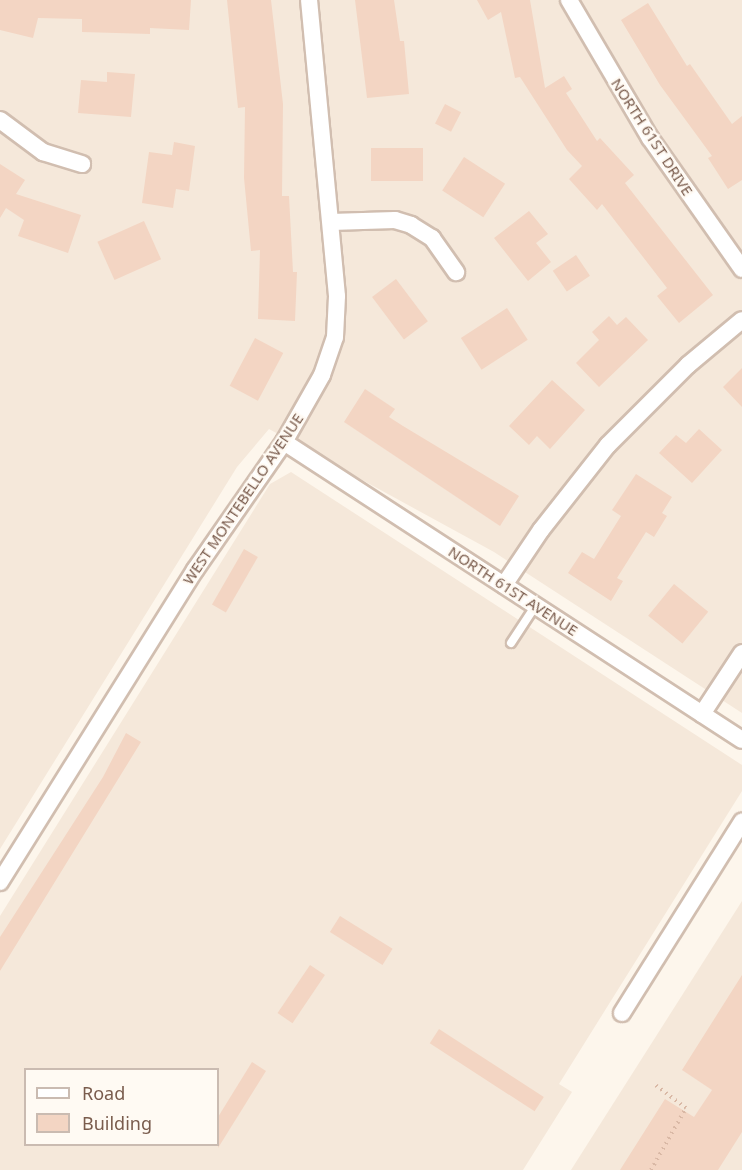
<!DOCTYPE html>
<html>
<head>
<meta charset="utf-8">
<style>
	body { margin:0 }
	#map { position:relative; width:742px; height:1170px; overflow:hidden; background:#fdf6ec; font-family:"Noto Sans",sans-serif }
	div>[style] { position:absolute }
	.residential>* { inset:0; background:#f5e8da }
	.building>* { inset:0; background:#f3d5c3; transform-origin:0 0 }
	.path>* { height:4px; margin-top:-2px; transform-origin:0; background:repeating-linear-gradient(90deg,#d9b8a5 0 1.5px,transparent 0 6px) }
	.roads { filter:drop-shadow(2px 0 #d1beb0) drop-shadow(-2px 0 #d1beb0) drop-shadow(0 2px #d1beb0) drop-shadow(0 -2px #d1beb0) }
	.lane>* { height:8px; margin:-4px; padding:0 4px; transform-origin:4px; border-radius:4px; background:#fff }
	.street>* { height:16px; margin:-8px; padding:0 8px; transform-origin:8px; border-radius:8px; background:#fff }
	span { translate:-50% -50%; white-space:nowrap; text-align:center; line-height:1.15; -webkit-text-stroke:4.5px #fffaf3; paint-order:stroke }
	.street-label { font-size:15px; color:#7a5c4d }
	.legend { position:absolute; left:24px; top:1068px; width:195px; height:78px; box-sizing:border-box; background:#fffaf3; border:2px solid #cabbb1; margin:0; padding:8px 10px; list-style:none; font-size:18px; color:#7a5c4d }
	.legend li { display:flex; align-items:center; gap:12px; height:30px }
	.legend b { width:30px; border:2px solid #cabbb1 }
</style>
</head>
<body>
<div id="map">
	<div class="residential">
		<div style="clip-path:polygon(0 0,742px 0,742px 713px,494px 552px,269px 429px,237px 467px,0 849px)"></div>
		<div style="clip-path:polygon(evenodd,291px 472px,742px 765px,742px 791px,559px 1084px,572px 1092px,523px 1170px,0 1170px,0 916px,270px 484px,291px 472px,26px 1070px,218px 1070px,218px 1144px,26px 1144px,26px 1070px)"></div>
		<div style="clip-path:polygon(742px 901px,742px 1170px,571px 1170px)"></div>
	</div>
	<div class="building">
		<div style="clip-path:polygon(0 0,191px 0,189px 30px,150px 28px,150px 34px,82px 32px,82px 19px,38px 18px,33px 38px,0 30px)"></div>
		<div style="clip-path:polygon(227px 0,271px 0,283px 104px,282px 196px,289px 196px,293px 272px,297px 272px,295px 321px,258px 319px,260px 250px,251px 251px,244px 178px,245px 107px,238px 108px)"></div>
		<div style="clip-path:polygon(355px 0,394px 0,400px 41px,404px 41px,409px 94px,367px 98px)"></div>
		<div style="clip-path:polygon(477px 0,530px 0,545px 88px,564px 76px,572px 89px,566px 93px,597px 141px,600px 138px,634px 175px,625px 183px,713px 295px,679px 323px,657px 296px,667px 288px,602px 204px,597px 210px,569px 179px,582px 166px,567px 150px,520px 77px,515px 78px,501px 12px,488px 20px)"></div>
		<div style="clip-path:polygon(648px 3px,687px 66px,690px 64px,732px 124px,742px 116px,742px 180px,728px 189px,708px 158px,712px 156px,660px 85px,621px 20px)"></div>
		<div style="clip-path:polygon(107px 72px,135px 74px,131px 117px,78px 113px,81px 80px,107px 82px)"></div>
		<div style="left:445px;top:104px;width:18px;height:22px;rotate:27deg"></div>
		<div style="clip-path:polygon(174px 142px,195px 146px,189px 191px,176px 189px,173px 208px,142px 203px,149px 152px,172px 155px)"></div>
		<div style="left:423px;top:148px;width:33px;height:52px;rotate:90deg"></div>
		<div style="left:464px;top:157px;width:49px;height:40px;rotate:33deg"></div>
		<div style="clip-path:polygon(0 164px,25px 180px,16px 194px,81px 215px,68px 253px,18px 236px,24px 220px,6px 208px,0 218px)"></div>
		<div style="clip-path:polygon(529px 211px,548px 234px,536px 243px,551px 262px,528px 281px,494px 238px)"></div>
		<div style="left:144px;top:221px;width:42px;height:51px;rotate:66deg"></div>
		<div style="left:576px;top:255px;width:25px;height:28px;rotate:56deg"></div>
		<div style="left:396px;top:279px;width:53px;height:30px;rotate:53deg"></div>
		<div style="left:507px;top:308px;width:38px;height:55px;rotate:57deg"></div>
		<div style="clip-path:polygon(609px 316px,617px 325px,626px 317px,648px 340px,599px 387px,576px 363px,599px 340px,592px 332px)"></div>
		<div style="left:255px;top:338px;width:32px;height:54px;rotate:28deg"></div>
		<div style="clip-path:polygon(742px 368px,742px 407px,723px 387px)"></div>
		<div style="clip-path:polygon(552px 380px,585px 410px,550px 449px,537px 436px,529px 445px,509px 426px)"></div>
		<div style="clip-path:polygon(365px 389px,395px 409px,389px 417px,403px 426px,519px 496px,500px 526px,344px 422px)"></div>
		<div style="clip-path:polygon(699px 429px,722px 450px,692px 483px,659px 453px,676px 435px,686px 443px)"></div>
		<div style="clip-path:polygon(636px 474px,672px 497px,662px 513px,667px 516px,654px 537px,646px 532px,617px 578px,623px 581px,611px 601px,568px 573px,582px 552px,594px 559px,621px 516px,612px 510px)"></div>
		<div style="left:244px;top:549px;width:16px;height:64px;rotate:30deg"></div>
		<div style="left:674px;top:584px;width:44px;height:41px;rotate:39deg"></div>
		<div style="clip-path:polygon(126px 733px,141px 742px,0 971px,0 937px,103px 777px)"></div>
		<div style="left:340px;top:916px;width:62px;height:19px;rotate:32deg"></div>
		<div style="left:310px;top:965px;width:18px;height:58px;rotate:34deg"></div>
		<div style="clip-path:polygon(742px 975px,742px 1132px,718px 1170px,620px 1170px,665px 1099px,694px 1117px,712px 1090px,682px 1070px)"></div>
		<div style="left:439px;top:1029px;width:125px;height:17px;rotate:33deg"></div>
		<div style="clip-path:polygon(252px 1062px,266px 1071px,218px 1148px,218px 1117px)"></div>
	</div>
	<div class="path">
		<div style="left:651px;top:1170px;width:71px;rotate:-60.6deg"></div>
		<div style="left:686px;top:1108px;width:39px;rotate:-143deg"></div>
	</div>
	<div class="roads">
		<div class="lane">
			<div style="left:511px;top:643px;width:45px;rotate:-56.7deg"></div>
		</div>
		<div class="street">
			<div style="left:569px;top:0;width:160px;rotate:59.6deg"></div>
			<div style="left:650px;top:138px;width:160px;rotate:54.9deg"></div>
			<div style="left:0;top:120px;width:54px;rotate:36.7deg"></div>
			<div style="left:43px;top:152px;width:41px;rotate:17.1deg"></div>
			<div style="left:331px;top:222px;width:64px;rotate:-1.8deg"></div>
			<div style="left:395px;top:220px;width:17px;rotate:17deg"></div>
			<div style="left:411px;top:225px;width:25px;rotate:32deg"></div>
			<div style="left:432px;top:238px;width:42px;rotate:54.8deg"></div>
			<div style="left:284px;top:442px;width:546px;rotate:33.05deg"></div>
			<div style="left:504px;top:585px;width:66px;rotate:-56.1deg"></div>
			<div style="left:541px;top:530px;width:108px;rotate:-51.8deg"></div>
			<div style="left:608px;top:445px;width:113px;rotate:-45deg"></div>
			<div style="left:688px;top:365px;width:70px;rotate:-39.8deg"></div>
			<div style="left:702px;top:714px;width:73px;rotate:-56.7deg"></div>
			<div style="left:0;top:882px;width:368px;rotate:-58deg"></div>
			<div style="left:195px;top:570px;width:156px;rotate:-55.2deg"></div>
			<div style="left:284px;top:442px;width:77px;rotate:-60.4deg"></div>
			<div style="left:322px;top:375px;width:40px;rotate:-71.1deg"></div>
			<div style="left:335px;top:337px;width:41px;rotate:-87.2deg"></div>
			<div style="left:337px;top:296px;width:297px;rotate:-95.4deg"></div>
			<div style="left:622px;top:1013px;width:226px;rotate:-57.9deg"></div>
		</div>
	</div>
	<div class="street-label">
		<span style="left:652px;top:137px;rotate:57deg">NORTH 61ST DRIVE</span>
		<span style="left:243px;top:499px;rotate:-56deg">WEST MONTEBELLO AVENUE</span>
		<span style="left:513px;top:591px;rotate:33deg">NORTH 61ST AVENUE</span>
	</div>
	<ul class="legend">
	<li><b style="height:8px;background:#fff"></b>Road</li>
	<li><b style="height:16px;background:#f3d5c3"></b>Building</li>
	</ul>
</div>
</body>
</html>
